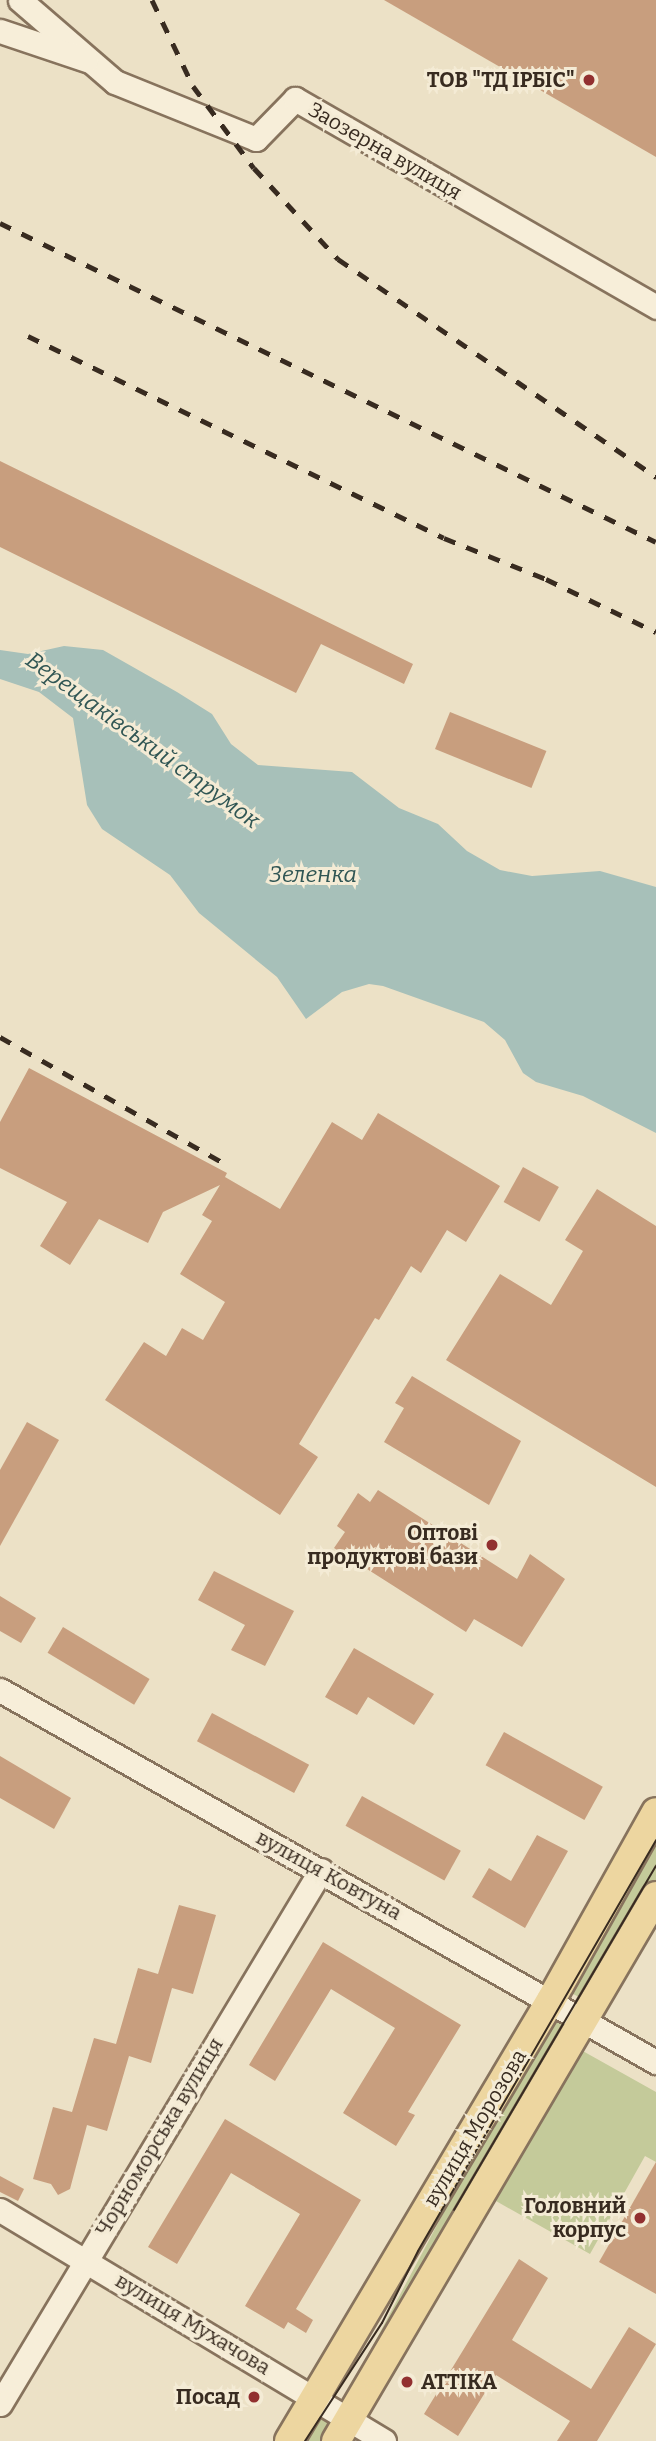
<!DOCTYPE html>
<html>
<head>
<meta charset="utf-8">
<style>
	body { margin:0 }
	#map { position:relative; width:656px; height:2441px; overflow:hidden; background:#ece1c6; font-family:Bitter,serif }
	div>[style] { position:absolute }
	.green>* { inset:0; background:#c4ca9a; transform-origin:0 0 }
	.water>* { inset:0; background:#a7c0b9 }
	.building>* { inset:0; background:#c89e7e; transform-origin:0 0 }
	.roads { filter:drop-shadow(2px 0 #87735d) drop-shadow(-2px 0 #87735d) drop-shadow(0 2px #87735d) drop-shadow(0 -2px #87735d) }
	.minor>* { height:23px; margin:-11.5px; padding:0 11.5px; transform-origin:11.5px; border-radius:11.5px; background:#f7eed9 }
	.major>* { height:28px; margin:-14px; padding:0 14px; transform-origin:14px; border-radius:14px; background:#edd6a0 }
	.tram>* { height:2px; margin:-1px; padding:0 1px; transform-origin:1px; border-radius:1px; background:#382b20 }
	.rail>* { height:5px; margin-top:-2.5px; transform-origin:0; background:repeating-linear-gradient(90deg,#382b20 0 12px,transparent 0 24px) }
	.dots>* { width:19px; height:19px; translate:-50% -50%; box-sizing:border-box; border:4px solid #f4ebd5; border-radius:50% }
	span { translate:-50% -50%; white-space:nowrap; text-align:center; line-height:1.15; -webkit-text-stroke:6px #f4ebd5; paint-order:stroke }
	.poi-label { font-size:21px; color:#382b20; font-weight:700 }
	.right { translate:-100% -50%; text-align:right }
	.left { translate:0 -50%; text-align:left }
	.street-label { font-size:21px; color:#382b20 }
	.water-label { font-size:23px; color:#305654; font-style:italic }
</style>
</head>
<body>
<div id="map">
	<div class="green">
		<div style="clip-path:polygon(656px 1828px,656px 1880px,588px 2002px,564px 1989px)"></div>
		<div style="left:553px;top:2007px;width:30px;height:445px;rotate:28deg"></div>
		<div style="clip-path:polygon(581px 2050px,656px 2092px,656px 2162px,645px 2156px,590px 2254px,496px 2201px)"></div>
		<div style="clip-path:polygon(318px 2405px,341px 2419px,328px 2441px,297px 2441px)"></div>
	</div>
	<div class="water">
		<div style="clip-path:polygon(64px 646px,103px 650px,177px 692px,212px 714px,231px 744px,258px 765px,352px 772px,399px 808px,438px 824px,467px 851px,500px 870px,532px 876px,600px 871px,656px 887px,656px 1133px,583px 1096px,536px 1082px,523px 1073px,505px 1040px,484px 1022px,383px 986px,369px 984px,342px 992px,306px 1019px,277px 977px,199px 913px,170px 875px,102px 829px,87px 805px,73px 718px,39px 692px,0 679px,0 650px,28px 654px)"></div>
	</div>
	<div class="building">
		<div style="clip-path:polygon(384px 0,656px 0,656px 157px)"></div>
		<div style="clip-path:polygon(0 461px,413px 664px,404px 684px,321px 644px,296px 693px,0 547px)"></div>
		<div style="left:450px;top:712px;width:104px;height:40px;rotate:22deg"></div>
		<div style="clip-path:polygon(29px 1068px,227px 1173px,225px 1177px,280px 1209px,332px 1122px,362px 1140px,378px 1113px,500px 1186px,466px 1242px,447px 1230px,421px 1273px,411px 1266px,379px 1320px,375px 1318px,299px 1444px,318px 1457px,280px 1515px,105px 1400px,144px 1342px,166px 1356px,182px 1328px,203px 1340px,225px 1302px,180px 1274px,212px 1221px,202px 1215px,220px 1185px,163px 1212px,148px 1243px,99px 1219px,70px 1265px,40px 1246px,67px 1202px,0 1168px,0 1122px)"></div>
		<div style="left:523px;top:1167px;width:41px;height:40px;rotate:29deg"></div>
		<div style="clip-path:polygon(597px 1189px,656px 1226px,656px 1487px,446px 1360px,500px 1274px,551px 1305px,583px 1251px,565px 1240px)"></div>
		<div style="clip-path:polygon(412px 1376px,521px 1441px,489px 1505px,384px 1442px,404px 1408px,395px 1403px)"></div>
		<div style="clip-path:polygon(27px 1422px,59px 1440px,0 1546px,0 1470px)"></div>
		<div style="clip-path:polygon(378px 1490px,517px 1579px,530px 1554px,565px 1579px,522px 1647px,474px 1619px,466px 1632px,334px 1548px,345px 1532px,337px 1526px,358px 1493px,370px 1502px)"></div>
		<div style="clip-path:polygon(214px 1571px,294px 1611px,265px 1666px,231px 1650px,245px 1625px,198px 1600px)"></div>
		<div style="clip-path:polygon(0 1596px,36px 1618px,21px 1643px,0 1631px)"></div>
		<div style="left:63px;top:1627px;width:101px;height:30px;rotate:31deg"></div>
		<div style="clip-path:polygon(354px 1648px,434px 1694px,414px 1725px,368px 1697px,357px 1715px,325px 1697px)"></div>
		<div style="left:212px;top:1713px;width:110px;height:32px;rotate:28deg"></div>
		<div style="left:504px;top:1732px;width:113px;height:38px;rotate:29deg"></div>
		<div style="clip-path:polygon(0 1756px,71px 1798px,54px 1829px,0 1798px)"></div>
		<div style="left:362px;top:1796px;width:113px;height:34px;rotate:29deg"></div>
		<div style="clip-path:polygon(537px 1835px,568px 1851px,525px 1928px,472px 1897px,489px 1868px,511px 1881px)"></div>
		<div style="clip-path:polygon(179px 1905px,216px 1915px,193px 1994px,172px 1988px,151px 2063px,129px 2056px,107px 2131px,87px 2125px,70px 2189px,58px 2195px,51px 2184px,33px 2179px,53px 2107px,72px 2112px,94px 2038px,116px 2044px,138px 1968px,158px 1974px)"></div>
		<div style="clip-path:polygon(323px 1942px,461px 2025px,408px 2112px,415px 2115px,396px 2146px,343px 2113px,395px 2028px,331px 1989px,275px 2081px,249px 2065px)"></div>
		<div style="clip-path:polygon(225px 2119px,361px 2200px,296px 2309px,313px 2320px,306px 2333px,288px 2322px,284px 2329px,245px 2306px,300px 2214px,231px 2173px,177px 2264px,148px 2247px)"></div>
		<div style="clip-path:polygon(656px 2162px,656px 2294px,599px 2262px)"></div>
		<div style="clip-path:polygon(0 2176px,24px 2189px,18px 2201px,0 2192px)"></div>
		<div style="clip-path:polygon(519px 2259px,548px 2278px,512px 2340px,591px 2389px,629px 2327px,656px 2344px,597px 2441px,557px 2441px,570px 2421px,496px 2375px,458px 2436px,424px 2414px)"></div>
	</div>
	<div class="roads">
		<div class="minor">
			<div style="left:20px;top:0;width:125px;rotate:40.8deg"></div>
			<div style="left:115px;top:82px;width:152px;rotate:22deg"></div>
			<div style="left:256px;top:139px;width:56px;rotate:-45.7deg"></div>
			<div style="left:295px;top:99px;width:417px;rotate:29.9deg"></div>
			<div style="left:0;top:31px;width:91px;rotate:18.6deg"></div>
			<div style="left:0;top:1690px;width:754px;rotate:29.56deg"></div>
			<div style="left:0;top:2210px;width:448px;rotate:31deg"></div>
			<div style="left:0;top:2404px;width:623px;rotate:-58.99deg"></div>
		</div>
		<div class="major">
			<div style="left:289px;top:2441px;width:513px;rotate:-59.29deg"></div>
			<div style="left:551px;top:2000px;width:215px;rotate:-60.8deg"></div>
			<div style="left:336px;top:2441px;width:632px;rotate:-59.58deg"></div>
		</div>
	</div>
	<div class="tram">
		<div style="left:454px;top:2210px;width:399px;rotate:-59.6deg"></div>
		<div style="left:305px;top:2441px;width:141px;rotate:-56.9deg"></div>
		<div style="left:382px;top:2323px;width:80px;rotate:-63.4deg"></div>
		<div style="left:418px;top:2251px;width:475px;rotate:-59.9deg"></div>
	</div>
	<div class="rail">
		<div style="left:152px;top:0;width:95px;rotate:64.5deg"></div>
		<div style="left:193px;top:86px;width:102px;rotate:53.4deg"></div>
		<div style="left:254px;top:168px;width:124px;rotate:47.3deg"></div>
		<div style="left:338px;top:259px;width:386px;rotate:34.4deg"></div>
		<div style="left:0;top:223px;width:729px;rotate:25.93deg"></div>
		<div style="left:28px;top:336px;width:462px;rotate:25.9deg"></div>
		<div style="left:444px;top:538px;width:110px;rotate:21.9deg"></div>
		<div style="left:546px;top:579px;width:122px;rotate:25.7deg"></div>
		<div style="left:0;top:1037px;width:261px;rotate:29.4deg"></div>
	</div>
	<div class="dots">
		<div style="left:589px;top:80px;background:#923030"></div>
		<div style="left:492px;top:1545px;background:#923030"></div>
		<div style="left:640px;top:2218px;background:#923030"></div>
		<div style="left:407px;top:2382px;background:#923030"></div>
		<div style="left:254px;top:2397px;background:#923030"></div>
	</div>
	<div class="poi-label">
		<span class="right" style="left:575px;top:80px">ТОВ "ТД ІРБІС"</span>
		<span class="right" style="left:478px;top:1545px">Оптові<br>продуктові бази</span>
		<span class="right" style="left:626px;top:2218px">Головний<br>корпус</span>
		<span class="left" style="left:421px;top:2382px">АТТІКА</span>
		<span class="right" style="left:240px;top:2397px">Посад</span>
	</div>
	<div class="street-label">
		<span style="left:385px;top:151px;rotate:30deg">Заозерна вулиця</span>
		<span style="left:329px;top:1875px;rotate:29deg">вулиця Ковтуна</span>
		<span style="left:475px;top:2128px;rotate:-59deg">вулиця Морозова</span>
		<span style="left:159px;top:2137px;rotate:-59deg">Чорноморська вулиця</span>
		<span style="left:193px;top:2324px;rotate:31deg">вулиця Мухачова</span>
	</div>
	<div class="water-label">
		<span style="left:143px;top:740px;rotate:36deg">Верещаківський струмок</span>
		<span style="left:313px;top:874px">Зеленка</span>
	</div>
</div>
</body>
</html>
